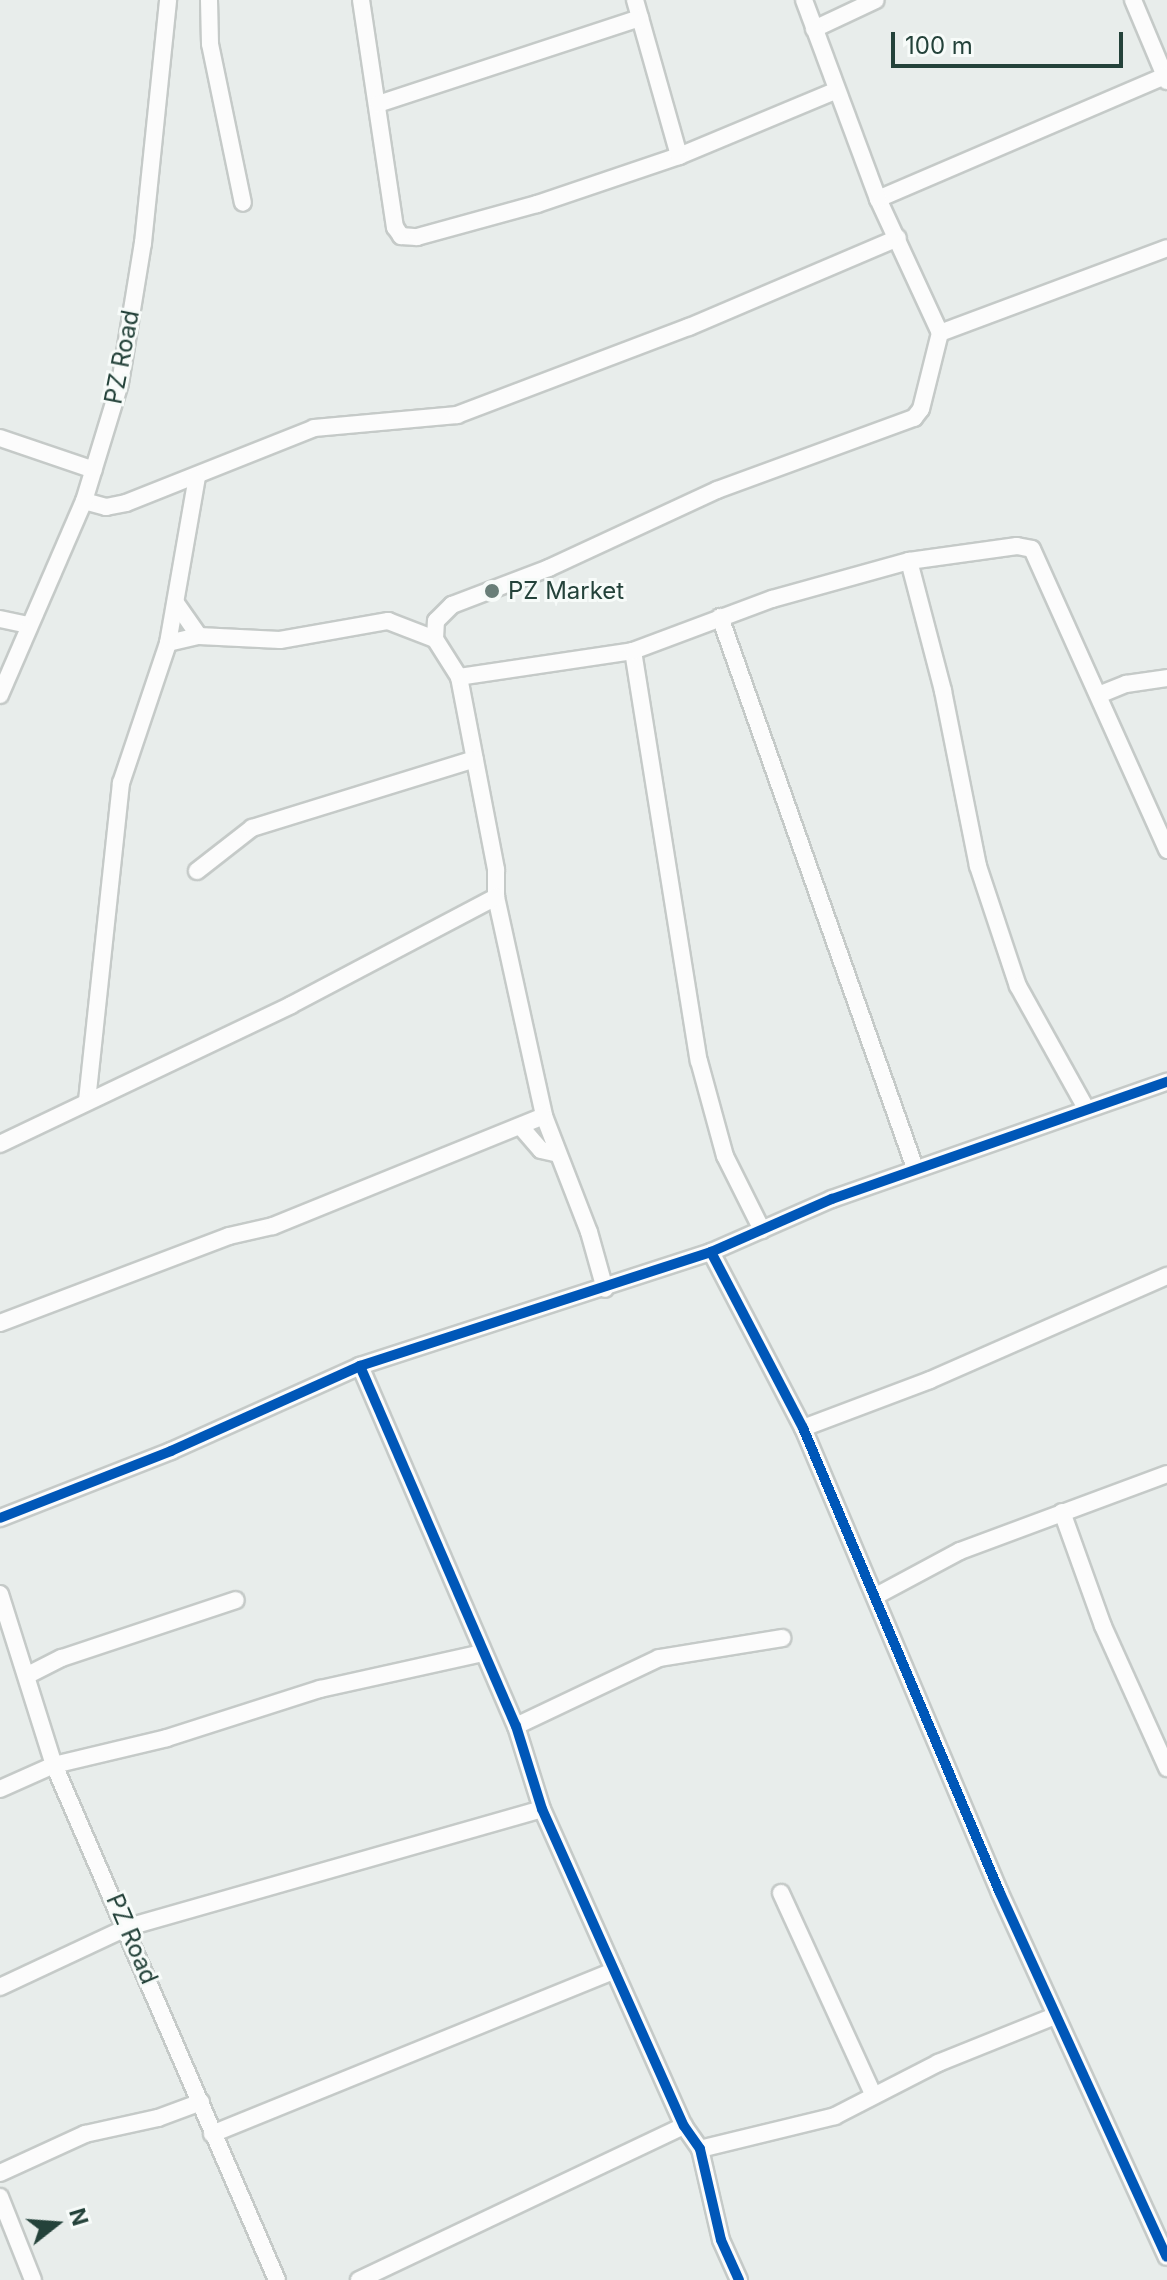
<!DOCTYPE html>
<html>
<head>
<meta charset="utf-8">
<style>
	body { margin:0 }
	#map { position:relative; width:1167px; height:2280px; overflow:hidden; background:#e8edeb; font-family:Inter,sans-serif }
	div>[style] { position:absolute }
	.roads { filter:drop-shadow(2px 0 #c5cac8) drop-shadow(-2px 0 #c5cac8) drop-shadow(0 2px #c5cac8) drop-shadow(0 -2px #c5cac8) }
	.minor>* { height:16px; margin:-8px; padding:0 8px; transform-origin:8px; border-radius:8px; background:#fcfcfc }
	.cycleway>* { height:10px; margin:-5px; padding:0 5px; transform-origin:5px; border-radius:5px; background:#0057b8 }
	.dots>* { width:22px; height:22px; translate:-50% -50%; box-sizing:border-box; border:4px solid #f7fbf9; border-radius:50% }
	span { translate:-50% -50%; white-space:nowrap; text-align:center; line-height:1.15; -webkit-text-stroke:6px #f7fbf9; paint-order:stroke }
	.street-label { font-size:24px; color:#24423a }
	.poi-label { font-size:24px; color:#24423a }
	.left { translate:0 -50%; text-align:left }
	.north { position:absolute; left:16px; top:2184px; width:80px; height:80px; -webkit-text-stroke:6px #f7fbf9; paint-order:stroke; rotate:73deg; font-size:22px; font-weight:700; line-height:32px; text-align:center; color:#24423a }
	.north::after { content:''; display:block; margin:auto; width:28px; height:36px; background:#24423a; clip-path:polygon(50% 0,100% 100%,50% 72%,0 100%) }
	.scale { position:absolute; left:891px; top:32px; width:232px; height:36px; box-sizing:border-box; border:4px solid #24423a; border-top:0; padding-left:10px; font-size:24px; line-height:28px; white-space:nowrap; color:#24423a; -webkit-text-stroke:6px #f7fbf9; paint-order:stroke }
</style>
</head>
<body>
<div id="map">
	<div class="roads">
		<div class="minor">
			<div style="left:209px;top:0;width:44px;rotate:88.7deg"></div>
			<div style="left:210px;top:44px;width:162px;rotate:78.3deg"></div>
			<div style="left:361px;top:0;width:230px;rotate:81.5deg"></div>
			<div style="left:395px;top:227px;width:11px;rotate:56deg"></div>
			<div style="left:401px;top:236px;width:16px;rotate:4deg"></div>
			<div style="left:417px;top:237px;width:124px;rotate:-15.4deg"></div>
			<div style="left:537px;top:204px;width:150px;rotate:-18.7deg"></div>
			<div style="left:679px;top:156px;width:169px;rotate:-22.6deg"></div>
			<div style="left:635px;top:0;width:162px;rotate:74.2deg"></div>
			<div style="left:1133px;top:0;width:88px;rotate:67.2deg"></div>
			<div style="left:814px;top:29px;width:68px;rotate:-25.1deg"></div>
			<div style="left:378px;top:104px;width:276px;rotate:-18.2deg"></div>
			<div style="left:878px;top:199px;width:312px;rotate:-23.2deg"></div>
			<div style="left:940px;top:333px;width:242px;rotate:-20.5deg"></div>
			<div style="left:0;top:438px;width:99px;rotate:18.8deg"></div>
			<div style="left:84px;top:501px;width:23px;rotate:15deg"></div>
			<div style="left:106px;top:507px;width:20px;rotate:-11deg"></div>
			<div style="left:126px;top:503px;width:202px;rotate:-21.7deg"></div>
			<div style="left:314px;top:428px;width:144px;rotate:-5.2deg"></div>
			<div style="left:457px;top:415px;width:248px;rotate:-20.8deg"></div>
			<div style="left:689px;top:327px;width:227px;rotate:-23.1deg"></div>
			<div style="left:909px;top:561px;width:134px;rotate:75.3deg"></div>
			<div style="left:943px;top:691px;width:178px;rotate:78.7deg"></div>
			<div style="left:978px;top:866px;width:126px;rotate:71.6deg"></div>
			<div style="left:1018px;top:986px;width:140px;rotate:60.9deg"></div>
			<div style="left:176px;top:603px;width:40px;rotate:55.1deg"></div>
			<div style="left:720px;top:617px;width:584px;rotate:70.51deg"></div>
			<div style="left:0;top:619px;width:30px;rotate:12deg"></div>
			<div style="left:435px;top:639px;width:18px;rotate:-87deg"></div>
			<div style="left:436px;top:621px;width:23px;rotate:-45deg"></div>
			<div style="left:452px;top:605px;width:104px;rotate:-20.9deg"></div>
			<div style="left:549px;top:568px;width:185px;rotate:-24.9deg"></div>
			<div style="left:717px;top:490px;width:210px;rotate:-20.1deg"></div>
			<div style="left:914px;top:418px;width:11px;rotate:-52deg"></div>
			<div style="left:921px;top:409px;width:78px;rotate:-76deg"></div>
			<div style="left:940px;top:333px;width:148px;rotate:-114.8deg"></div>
			<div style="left:878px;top:199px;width:212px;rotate:-110.4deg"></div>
			<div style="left:168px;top:643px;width:32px;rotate:-13deg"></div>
			<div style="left:199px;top:636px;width:81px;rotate:2.8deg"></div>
			<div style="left:280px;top:640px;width:110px;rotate:-10deg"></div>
			<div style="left:388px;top:621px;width:50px;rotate:21deg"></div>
			<div style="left:435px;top:639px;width:45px;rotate:57.7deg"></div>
			<div style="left:459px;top:677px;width:197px;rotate:79.1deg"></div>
			<div style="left:496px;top:870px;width:27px;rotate:90deg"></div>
			<div style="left:496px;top:897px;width:224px;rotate:77.6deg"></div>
			<div style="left:544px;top:1116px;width:124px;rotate:68.8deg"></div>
			<div style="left:589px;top:1232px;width:59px;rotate:74.3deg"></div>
			<div style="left:633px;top:651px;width:415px;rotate:80.9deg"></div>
			<div style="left:699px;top:1061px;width:98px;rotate:74.7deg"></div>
			<div style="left:725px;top:1156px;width:83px;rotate:63.4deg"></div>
			<div style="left:459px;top:677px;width:176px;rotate:-8.5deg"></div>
			<div style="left:633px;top:651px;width:148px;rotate:-20.5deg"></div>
			<div style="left:772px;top:599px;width:142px;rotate:-15.5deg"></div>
			<div style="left:909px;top:561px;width:109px;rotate:-7.9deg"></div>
			<div style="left:1017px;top:546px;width:15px;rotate:11deg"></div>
			<div style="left:1032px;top:549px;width:330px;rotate:65.8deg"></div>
			<div style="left:1101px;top:694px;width:27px;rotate:-22deg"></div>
			<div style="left:1126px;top:684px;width:41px;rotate:-8.3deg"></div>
			<div style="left:0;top:695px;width:211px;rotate:-66.6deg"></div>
			<div style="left:84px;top:501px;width:123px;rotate:-73deg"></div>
			<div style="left:120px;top:383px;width:142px;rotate:-80.7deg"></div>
			<div style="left:143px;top:243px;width:244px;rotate:-84.1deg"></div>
			<div style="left:197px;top:871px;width:70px;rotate:-38deg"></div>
			<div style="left:252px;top:828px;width:233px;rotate:-17.2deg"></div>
			<div style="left:87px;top:1101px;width:320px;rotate:-83.9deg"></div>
			<div style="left:121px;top:783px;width:148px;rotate:-71.4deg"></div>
			<div style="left:168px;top:643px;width:169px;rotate:-80.1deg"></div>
			<div style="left:521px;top:1127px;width:30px;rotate:49deg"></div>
			<div style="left:541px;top:1150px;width:17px;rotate:13deg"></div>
			<div style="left:0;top:1144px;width:322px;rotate:-25.5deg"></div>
			<div style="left:291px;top:1005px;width:232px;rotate:-27.8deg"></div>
			<div style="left:711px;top:1252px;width:199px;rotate:62.4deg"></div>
			<div style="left:803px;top:1428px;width:505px;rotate:67.04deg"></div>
			<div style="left:1000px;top:1893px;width:400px;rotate:65.4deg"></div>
			<div style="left:0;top:1323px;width:245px;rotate:-20.8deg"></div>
			<div style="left:229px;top:1236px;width:45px;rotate:-12.8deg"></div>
			<div style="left:273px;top:1226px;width:292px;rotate:-22.1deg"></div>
			<div style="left:360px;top:1366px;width:392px;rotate:66.6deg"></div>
			<div style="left:516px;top:1726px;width:87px;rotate:72.6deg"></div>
			<div style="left:542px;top:1809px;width:347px;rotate:65.9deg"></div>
			<div style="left:684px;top:2126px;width:28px;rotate:55deg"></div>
			<div style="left:700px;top:2149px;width:93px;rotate:77deg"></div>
			<div style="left:721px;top:2240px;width:44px;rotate:65.8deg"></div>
			<div style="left:803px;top:1428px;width:136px;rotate:-20.7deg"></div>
			<div style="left:930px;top:1380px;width:259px;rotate:-23.7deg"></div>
			<div style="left:1062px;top:1512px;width:121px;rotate:70.2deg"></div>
			<div style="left:1103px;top:1626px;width:156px;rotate:65.7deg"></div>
			<div style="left:0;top:1518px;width:184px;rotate:-21.4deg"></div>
			<div style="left:171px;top:1451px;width:207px;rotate:-24.2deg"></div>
			<div style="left:360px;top:1366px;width:369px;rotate:-18deg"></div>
			<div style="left:711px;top:1252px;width:132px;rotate:-23.7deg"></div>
			<div style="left:832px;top:1199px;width:355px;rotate:-19.3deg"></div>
			<div style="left:0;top:1594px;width:179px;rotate:72.5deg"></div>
			<div style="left:54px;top:1765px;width:561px;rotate:66.59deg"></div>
			<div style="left:876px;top:1596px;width:95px;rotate:-28.2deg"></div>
			<div style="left:960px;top:1551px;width:221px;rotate:-20.4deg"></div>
			<div style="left:28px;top:1675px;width:38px;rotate:-27deg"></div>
			<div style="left:62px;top:1658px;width:183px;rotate:-18.4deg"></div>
			<div style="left:516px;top:1726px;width:158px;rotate:-25.4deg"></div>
			<div style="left:659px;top:1658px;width:125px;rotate:-9.2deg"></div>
			<div style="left:0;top:1789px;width:59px;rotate:-24deg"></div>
			<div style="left:54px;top:1765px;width:116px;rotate:-13.4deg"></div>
			<div style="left:167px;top:1738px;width:161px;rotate:-17.8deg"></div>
			<div style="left:320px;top:1689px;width:166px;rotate:-12.5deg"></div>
			<div style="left:781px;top:1893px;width:221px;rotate:65.4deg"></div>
			<div style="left:0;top:1987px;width:141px;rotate:-25.1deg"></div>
			<div style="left:128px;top:1927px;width:430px;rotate:-15.9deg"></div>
			<div style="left:212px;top:2134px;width:434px;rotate:-22.1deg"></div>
			<div style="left:700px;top:2149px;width:139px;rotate:-13.7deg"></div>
			<div style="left:835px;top:2116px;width:116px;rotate:-27.2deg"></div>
			<div style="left:938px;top:2063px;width:126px;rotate:-21.9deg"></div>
			<div style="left:0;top:2173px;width:94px;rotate:-24.6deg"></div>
			<div style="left:85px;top:2134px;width:75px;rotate:-12.4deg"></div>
			<div style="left:158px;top:2118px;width:46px;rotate:-20.4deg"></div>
			<div style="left:0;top:2197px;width:89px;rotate:68.3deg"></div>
			<div style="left:359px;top:2280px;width:360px;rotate:-25.4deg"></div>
		</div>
	</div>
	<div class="cycleway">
		<div style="left:711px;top:1252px;width:199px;rotate:62.4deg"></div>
		<div style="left:803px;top:1428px;width:505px;rotate:67.04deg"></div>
		<div style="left:1000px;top:1893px;width:400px;rotate:65.4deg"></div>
		<div style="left:360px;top:1366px;width:392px;rotate:66.6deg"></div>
		<div style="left:516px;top:1726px;width:87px;rotate:72.6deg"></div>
		<div style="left:542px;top:1809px;width:347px;rotate:65.9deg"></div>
		<div style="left:684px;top:2126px;width:28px;rotate:55deg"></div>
		<div style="left:700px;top:2149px;width:93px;rotate:77deg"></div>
		<div style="left:721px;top:2240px;width:44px;rotate:65.8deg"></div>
		<div style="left:0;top:1518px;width:184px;rotate:-21.4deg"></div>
		<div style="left:171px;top:1451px;width:207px;rotate:-24.2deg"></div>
		<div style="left:360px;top:1366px;width:369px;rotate:-18deg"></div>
		<div style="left:711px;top:1252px;width:132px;rotate:-23.7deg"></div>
		<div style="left:832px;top:1199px;width:355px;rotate:-19.3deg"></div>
	</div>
	<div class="dots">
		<div style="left:492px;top:591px;background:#697e78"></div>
	</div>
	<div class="street-label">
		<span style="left:122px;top:357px;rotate:-79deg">PZ Road</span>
		<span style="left:132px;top:1939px;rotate:67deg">PZ Road</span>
	</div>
	<div class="poi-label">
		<span class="left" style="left:508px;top:591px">PZ Market</span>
	</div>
	<div class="north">N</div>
	<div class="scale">100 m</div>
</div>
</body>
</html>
